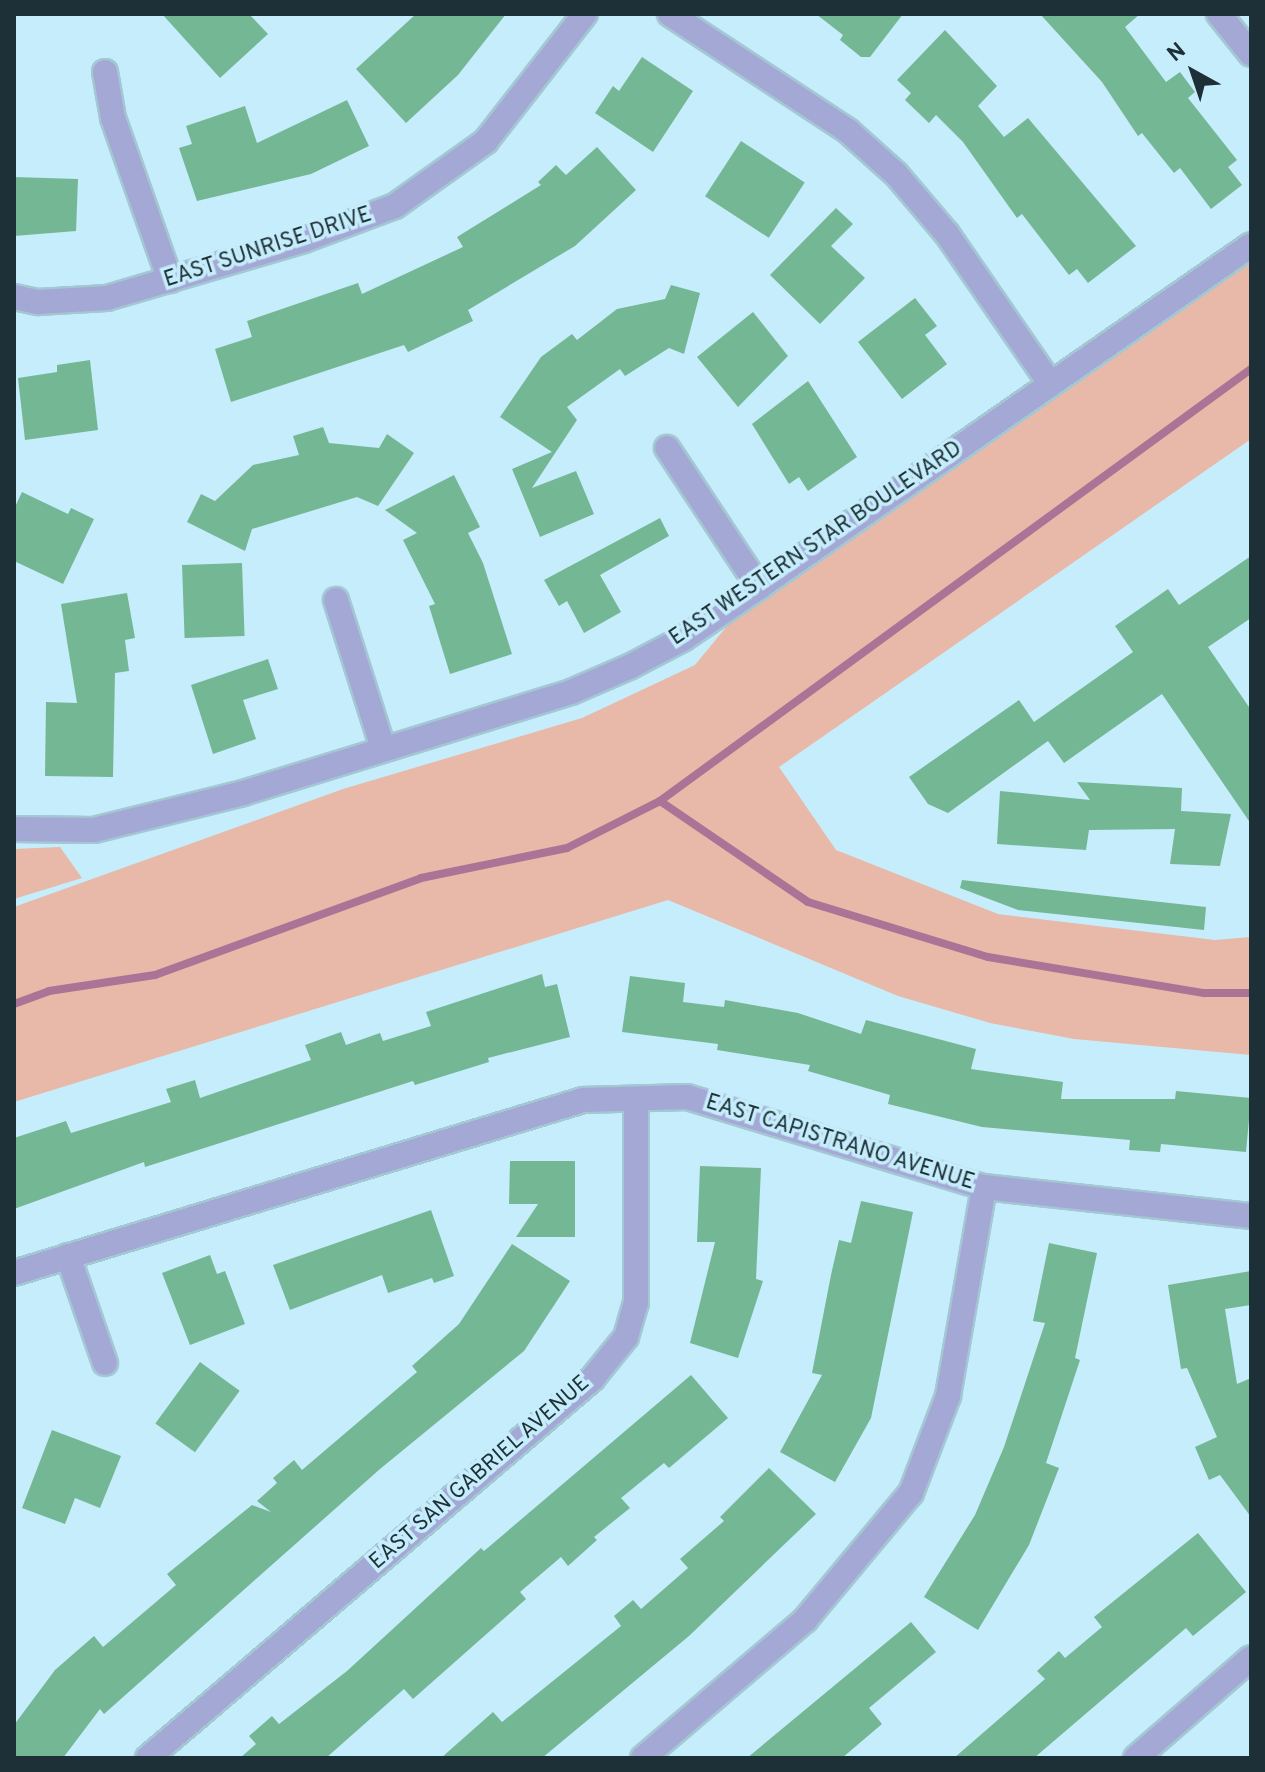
<!DOCTYPE html>
<html>
<head>
<meta charset="utf-8">
<style>
	body { margin:0 }
	#map { position:relative; width:1265px; height:1772px; overflow:hidden; background:#c6edfb; font-family:Overpass,sans-serif }
	div>[style] { position:absolute }
	.green>* { inset:0; background:#e8b9a8 }
	.stream>* { height:8px; margin:-4px; padding:0 4px; transform-origin:4px; border-radius:4px; background:#ac7397 }
	.building>* { inset:0; background:#74b795; transform-origin:0 0 }
	.roads { filter:drop-shadow(2px 0 #a4c7d4) drop-shadow(-2px 0 #a4c7d4) drop-shadow(0 2px #a4c7d4) drop-shadow(0 -2px #a4c7d4) }
	.minor>* { height:24px; margin:-12px; padding:0 12px; transform-origin:12px; border-radius:12px; background:#a4a8d5 }
	span { translate:-50% -50%; white-space:nowrap; text-align:center; line-height:1.15; -webkit-text-stroke:7px #c6edfb; paint-order:stroke }
	.street-label { font-size:22px; color:#1d3037 }
	.frame { position:absolute; inset:0; border:16px solid #1d3037; pointer-events:none }
	.north { position:absolute; left:1153px; top:32px; width:80px; height:80px; -webkit-text-stroke:6px #c6edfb; paint-order:stroke; rotate:320deg; font-size:22px; font-weight:700; line-height:32px; text-align:center; color:#1d3037 }
	.north::after { content:''; display:block; margin:auto; width:28px; height:36px; background:#1d3037; clip-path:polygon(50% 0,100% 100%,50% 72%,0 100%) }
</style>
</head>
<body>
<div id="map">
	<div class="green">
		<div style="clip-path:polygon(1251px 245px,1251px 439px,779px 767px,836px 850px,998px 914px,1215px 940px,1251px 937px,1251px 1055px,1074px 1039px,990px 1023px,898px 996px,668px 900px,14px 1102px,14px 907px,343px 789px,582px 718px,695px 665px,759px 587px)"></div>
		<div style="clip-path:polygon(60px 847px,82px 878px,14px 899px,14px 849px)"></div>
	</div>
	<div class="stream">
		<div style="left:660px;top:801px;width:179px;rotate:34.3deg"></div>
		<div style="left:808px;top:902px;width:188px;rotate:17deg"></div>
		<div style="left:988px;top:957px;width:219px;rotate:9.5deg"></div>
		<div style="left:1204px;top:993px;width:47px"></div>
		<div style="left:14px;top:1004px;width:37px;rotate:-20deg"></div>
		<div style="left:49px;top:991px;width:107px;rotate:-8.6deg"></div>
		<div style="left:155px;top:975px;width:283px;rotate:-20deg"></div>
		<div style="left:421px;top:878px;width:149px;rotate:-11.6deg"></div>
		<div style="left:567px;top:848px;width:104px;rotate:-26.8deg"></div>
		<div style="left:660px;top:801px;width:732px;rotate:-36.17deg"></div>
	</div>
	<div class="building">
		<div style="clip-path:polygon(162px 14px,249px 14px,268px 34px,220px 78px)"></div>
		<div style="clip-path:polygon(416px 14px,506px 14px,458px 75px,406px 123px,356px 69px)"></div>
		<div style="clip-path:polygon(816px 14px,903px 14px,870px 57px,861px 57px,840px 40px,843px 35px)"></div>
		<div style="clip-path:polygon(1040px 14px,1140px 14px,1125px 27px,1166px 82px,1180px 72px,1195px 92px,1188px 98px,1237px 160px,1228px 167px,1242px 185px,1211px 209px,1180px 168px,1174px 173px,1142px 133px,1138px 136px,1102px 82px)"></div>
		<div style="clip-path:polygon(945px 30px,997px 86px,978px 106px,1004px 137px,1028px 118px,1136px 246px,1088px 283px,1077px 269px,1069px 275px,1022px 214px,1017px 218px,963px 142px,936px 115px,929px 123px,905px 100px,911px 93px,897px 80px)"></div>
		<div style="clip-path:polygon(642px 57px,693px 91px,653px 152px,595px 113px,613px 86px,619px 91px)"></div>
		<div style="clip-path:polygon(347px 100px,369px 146px,311px 174px,197px 201px,179px 148px,192px 144px,186px 126px,245px 106px,257px 143px)"></div>
		<div style="left:741px;top:141px;width:76px;height:66px;rotate:33deg"></div>
		<div style="clip-path:polygon(597px 147px,636px 190px,575px 246px,468px 310px,473px 321px,408px 352px,404px 345px,231px 402px,215px 349px,252px 337px,247px 321px,358px 283px,362px 294px,463px 247px,457px 237px,541px 185px,538px 182px,556px 165px,566px 175px)"></div>
		<div style="clip-path:polygon(14px 177px,78px 179px,76px 231px,14px 236px)"></div>
		<div style="clip-path:polygon(836px 208px,853px 224px,831px 246px,865px 278px,820px 324px,770px 275px)"></div>
		<div style="clip-path:polygon(671px 285px,700px 293px,684px 354px,669px 348px,625px 376px,620px 369px,567px 407px,577px 420px,532px 488px,576px 471px,594px 514px,540px 537px,512px 469px,552px 452px,500px 417px,541px 357px,572px 334px,577px 340px,617px 309px,665px 299px)"></div>
		<div style="clip-path:polygon(915px 298px,937px 326px,925px 335px,947px 364px,902px 399px,858px 342px)"></div>
		<div style="clip-path:polygon(753px 312px,788px 356px,738px 407px,697px 357px)"></div>
		<div style="clip-path:polygon(90px 360px,98px 430px,25px 440px,18px 378px,57px 372px,57px 365px)"></div>
		<div style="clip-path:polygon(808px 381px,857px 457px,808px 491px,799px 477px,789px 484px,752px 424px)"></div>
		<div style="clip-path:polygon(323px 427px,329px 443px,379px 448px,387px 434px,414px 453px,378px 506px,357px 497px,252px 529px,245px 551px,187px 522px,201px 494px,215px 501px,253px 465px,299px 455px,293px 436px)"></div>
		<div style="clip-path:polygon(454px 475px,480px 527px,468px 533px,483px 563px,512px 654px,450px 674px,429px 606px,435px 604px,403px 540px,417px 533px,385px 510px)"></div>
		<div style="clip-path:polygon(22px 492px,68px 514px,71px 508px,94px 519px,63px 584px,14px 561px,14px 509px)"></div>
		<div style="clip-path:polygon(660px 518px,669px 536px,600px 575px,621px 612px,584px 633px,567px 601px,559px 606px,544px 580px)"></div>
		<div style="clip-path:polygon(1251px 556px,1251px 618px,1208px 647px,1251px 710px,1251px 824px,1162px 694px,1064px 763px,1048px 741px,948px 813px,928px 804px,909px 777px,1019px 700px,1034px 722px,1133px 652px,1115px 626px,1168px 589px,1179px 605px)"></div>
		<div style="left:242px;top:563px;width:73px;height:60px;rotate:88deg"></div>
		<div style="clip-path:polygon(127px 593px,135px 638px,125px 640px,129px 671px,115px 673px,113px 777px,45px 776px,46px 702px,77px 703px,61px 604px)"></div>
		<div style="clip-path:polygon(268px 659px,278px 689px,243px 700px,256px 739px,213px 754px,191px 685px)"></div>
		<div style="clip-path:polygon(1077px 782px,1182px 788px,1181px 811px,1231px 814px,1220px 866px,1170px 864px,1175px 829px,1089px 830px,1086px 850px,997px 844px,1000px 791px,1090px 800px)"></div>
		<div style="clip-path:polygon(962px 880px,1206px 907px,1204px 930px,1018px 910px,960px 888px)"></div>
		<div style="clip-path:polygon(542px 974px,545px 987px,557px 984px,570px 1037px,488px 1058px,489px 1062px,415px 1085px,413px 1081px,145px 1167px,144px 1162px,14px 1209px,14px 1138px,66px 1121px,71px 1133px,171px 1102px,166px 1089px,195px 1080px,200px 1098px,311px 1060px,305px 1045px,341px 1032px,346px 1045px,380px 1033px,383px 1041px,431px 1026px,426px 1012px)"></div>
		<div style="clip-path:polygon(630px 976px,685px 983px,683px 1002px,724px 1007px,725px 1000px,798px 1013px,861px 1034px,866px 1020px,976px 1049px,971px 1069px,1063px 1082px,1061px 1099px,1175px 1099px,1176px 1091px,1251px 1098px,1246px 1152px,1161px 1144px,1160px 1152px,1129px 1150px,1130px 1140px,982px 1127px,888px 1104px,890px 1095px,808px 1071px,810px 1065px,717px 1050px,718px 1044px,622px 1032px)"></div>
		<div style="clip-path:polygon(510px 1161px,575px 1161px,575px 1237px,516px 1237px,538px 1204px,509px 1204px)"></div>
		<div style="clip-path:polygon(700px 1166px,761px 1168px,756px 1279px,763px 1281px,738px 1358px,690px 1343px,715px 1242px,697px 1242px)"></div>
		<div style="clip-path:polygon(861px 1201px,913px 1212px,871px 1418px,835px 1482px,780px 1452px,822px 1375px,812px 1373px,831px 1275px,839px 1240px,851px 1243px)"></div>
		<div style="clip-path:polygon(431px 1210px,454px 1276px,434px 1283px,432px 1278px,388px 1293px,382px 1275px,290px 1310px,273px 1265px)"></div>
		<div style="clip-path:polygon(1049px 1243px,1097px 1253px,1075px 1358px,1080px 1360px,1046px 1463px,1059px 1468px,1029px 1545px,978px 1630px,924px 1597px,975px 1515px,1004px 1447px,1045px 1323px,1033px 1321px)"></div>
		<div style="clip-path:polygon(512px 1244px,570px 1281px,524px 1351px,380px 1469px,104px 1714px,100px 1709px,63px 1758px,14px 1758px,14px 1725px,55px 1670px,94px 1636px,103px 1647px,176px 1585px,167px 1574px,252px 1505px,271px 1512px,257px 1501px,277px 1483px,273px 1478px,294px 1460px,302px 1470px,417px 1372px,412px 1366px,459px 1324px)"></div>
		<div style="clip-path:polygon(210px 1255px,217px 1274px,225px 1271px,245px 1324px,190px 1345px,162px 1273px)"></div>
		<div style="clip-path:polygon(1251px 1271px,1251px 1305px,1225px 1309px,1237px 1384px,1251px 1378px,1251px 1517px,1220px 1475px,1209px 1480px,1195px 1447px,1217px 1437px,1187px 1368px,1181px 1369px,1168px 1285px)"></div>
		<div style="left:200px;top:1362px;width:49px;height:76px;rotate:36deg"></div>
		<div style="clip-path:polygon(691px 1375px,728px 1418px,669px 1468px,664px 1463px,621px 1498px,630px 1508px,594px 1537px,597px 1540px,568px 1566px,561px 1557px,520px 1592px,526px 1599px,413px 1699px,404px 1689px,326px 1758px,240px 1758px,256px 1744px,249px 1736px,272px 1716px,279px 1724px,347px 1671px,481px 1548px,484px 1551px)"></div>
		<div style="clip-path:polygon(52px 1430px,121px 1456px,100px 1508px,75px 1498px,65px 1524px,22px 1508px)"></div>
		<div style="clip-path:polygon(769px 1468px,816px 1514px,689px 1636px,542px 1758px,441px 1758px,493px 1712px,502px 1722px,621px 1626px,614px 1616px,633px 1600px,641px 1609px,688px 1568px,680px 1559px,724px 1521px,720px 1517px)"></div>
		<div style="clip-path:polygon(1198px 1533px,1246px 1592px,1193px 1636px,1186px 1628px,1034px 1758px,954px 1758px,1045px 1679px,1037px 1671px,1059px 1651px,1065px 1658px,1102px 1627px,1094px 1617px)"></div>
		<div style="clip-path:polygon(911px 1622px,936px 1652px,869px 1708px,882px 1724px,842px 1758px,747px 1758px)"></div>
	</div>
	<div class="roads">
		<div class="minor">
			<div style="left:670px;top:14px;width:213px;rotate:33.3deg"></div>
			<div style="left:848px;top:131px;width:64px;rotate:41.9deg"></div>
			<div style="left:896px;top:174px;width:79px;rotate:49.6deg"></div>
			<div style="left:947px;top:234px;width:180px;rotate:55.4deg"></div>
			<div style="left:1219px;top:14px;width:51px;rotate:51.3deg"></div>
			<div style="left:105px;top:72px;width:47px;rotate:80.1deg"></div>
			<div style="left:113px;top:118px;width:172px;rotate:70.6deg"></div>
			<div style="left:14px;top:297px;width:25px;rotate:12deg"></div>
			<div style="left:38px;top:302px;width:69px;rotate:-3.3deg"></div>
			<div style="left:107px;top:298px;width:205px;rotate:-16.4deg"></div>
			<div style="left:304px;top:240px;width:97px;rotate:-20.5deg"></div>
			<div style="left:395px;top:206px;width:112px;rotate:-35.5deg"></div>
			<div style="left:486px;top:141px;width:161px;rotate:-52.1deg"></div>
			<div style="left:667px;top:448px;width:167px;rotate:56.5deg"></div>
			<div style="left:336px;top:600px;width:155px;rotate:72.4deg"></div>
			<div style="left:14px;top:829px;width:80px;rotate:0.7deg"></div>
			<div style="left:94px;top:830px;width:154px;rotate:-13.9deg"></div>
			<div style="left:243px;top:793px;width:343px;rotate:-17.1deg"></div>
			<div style="left:571px;top:692px;width:65px;rotate:-23.4deg"></div>
			<div style="left:631px;top:666px;width:60px;rotate:-27.8deg"></div>
			<div style="left:684px;top:638px;width:91px;rotate:-34.2deg"></div>
			<div style="left:759px;top:587px;width:599px;rotate:-34.8deg"></div>
			<div style="left:68px;top:1256px;width:113px;rotate:70.9deg"></div>
			<div style="left:14px;top:1273px;width:595px;rotate:-16.91deg"></div>
			<div style="left:583px;top:1100px;width:104px;rotate:-1.7deg"></div>
			<div style="left:687px;top:1097px;width:310px;rotate:16.9deg"></div>
			<div style="left:984px;top:1187px;width:269px;rotate:6.2deg"></div>
			<div style="left:148px;top:1758px;width:584px;rotate:-40.48deg"></div>
			<div style="left:592px;top:1379px;width:54px;rotate:-51deg"></div>
			<div style="left:626px;top:1337px;width:35px;rotate:-74deg"></div>
			<div style="left:636px;top:1303px;width:203px;rotate:-90deg"></div>
			<div style="left:643px;top:1758px;width:213px;rotate:-40.4deg"></div>
			<div style="left:805px;top:1620px;width:165px;rotate:-50.2deg"></div>
			<div style="left:911px;top:1493px;width:104px;rotate:-69.1deg"></div>
			<div style="left:948px;top:1396px;width:212px;rotate:-80.2deg"></div>
			<div style="left:1136px;top:1758px;width:152px;rotate:-41deg"></div>
		</div>
	</div>
	<div class="street-label">
		<span style="left:268px;top:248px;rotate:-18deg">EAST SUNRISE DRIVE</span>
		<span style="left:816px;top:544px;rotate:-34deg">EAST WESTERN STAR BOULEVARD</span>
		<span style="left:840px;top:1143px;rotate:17deg">EAST CAPISTRANO AVENUE</span>
		<span style="left:480px;top:1473px;rotate:-41deg">EAST SAN GABRIEL AVENUE</span>
	</div>
	<div class="frame"></div>
	<div class="north">N</div>
</div>
</body>
</html>
